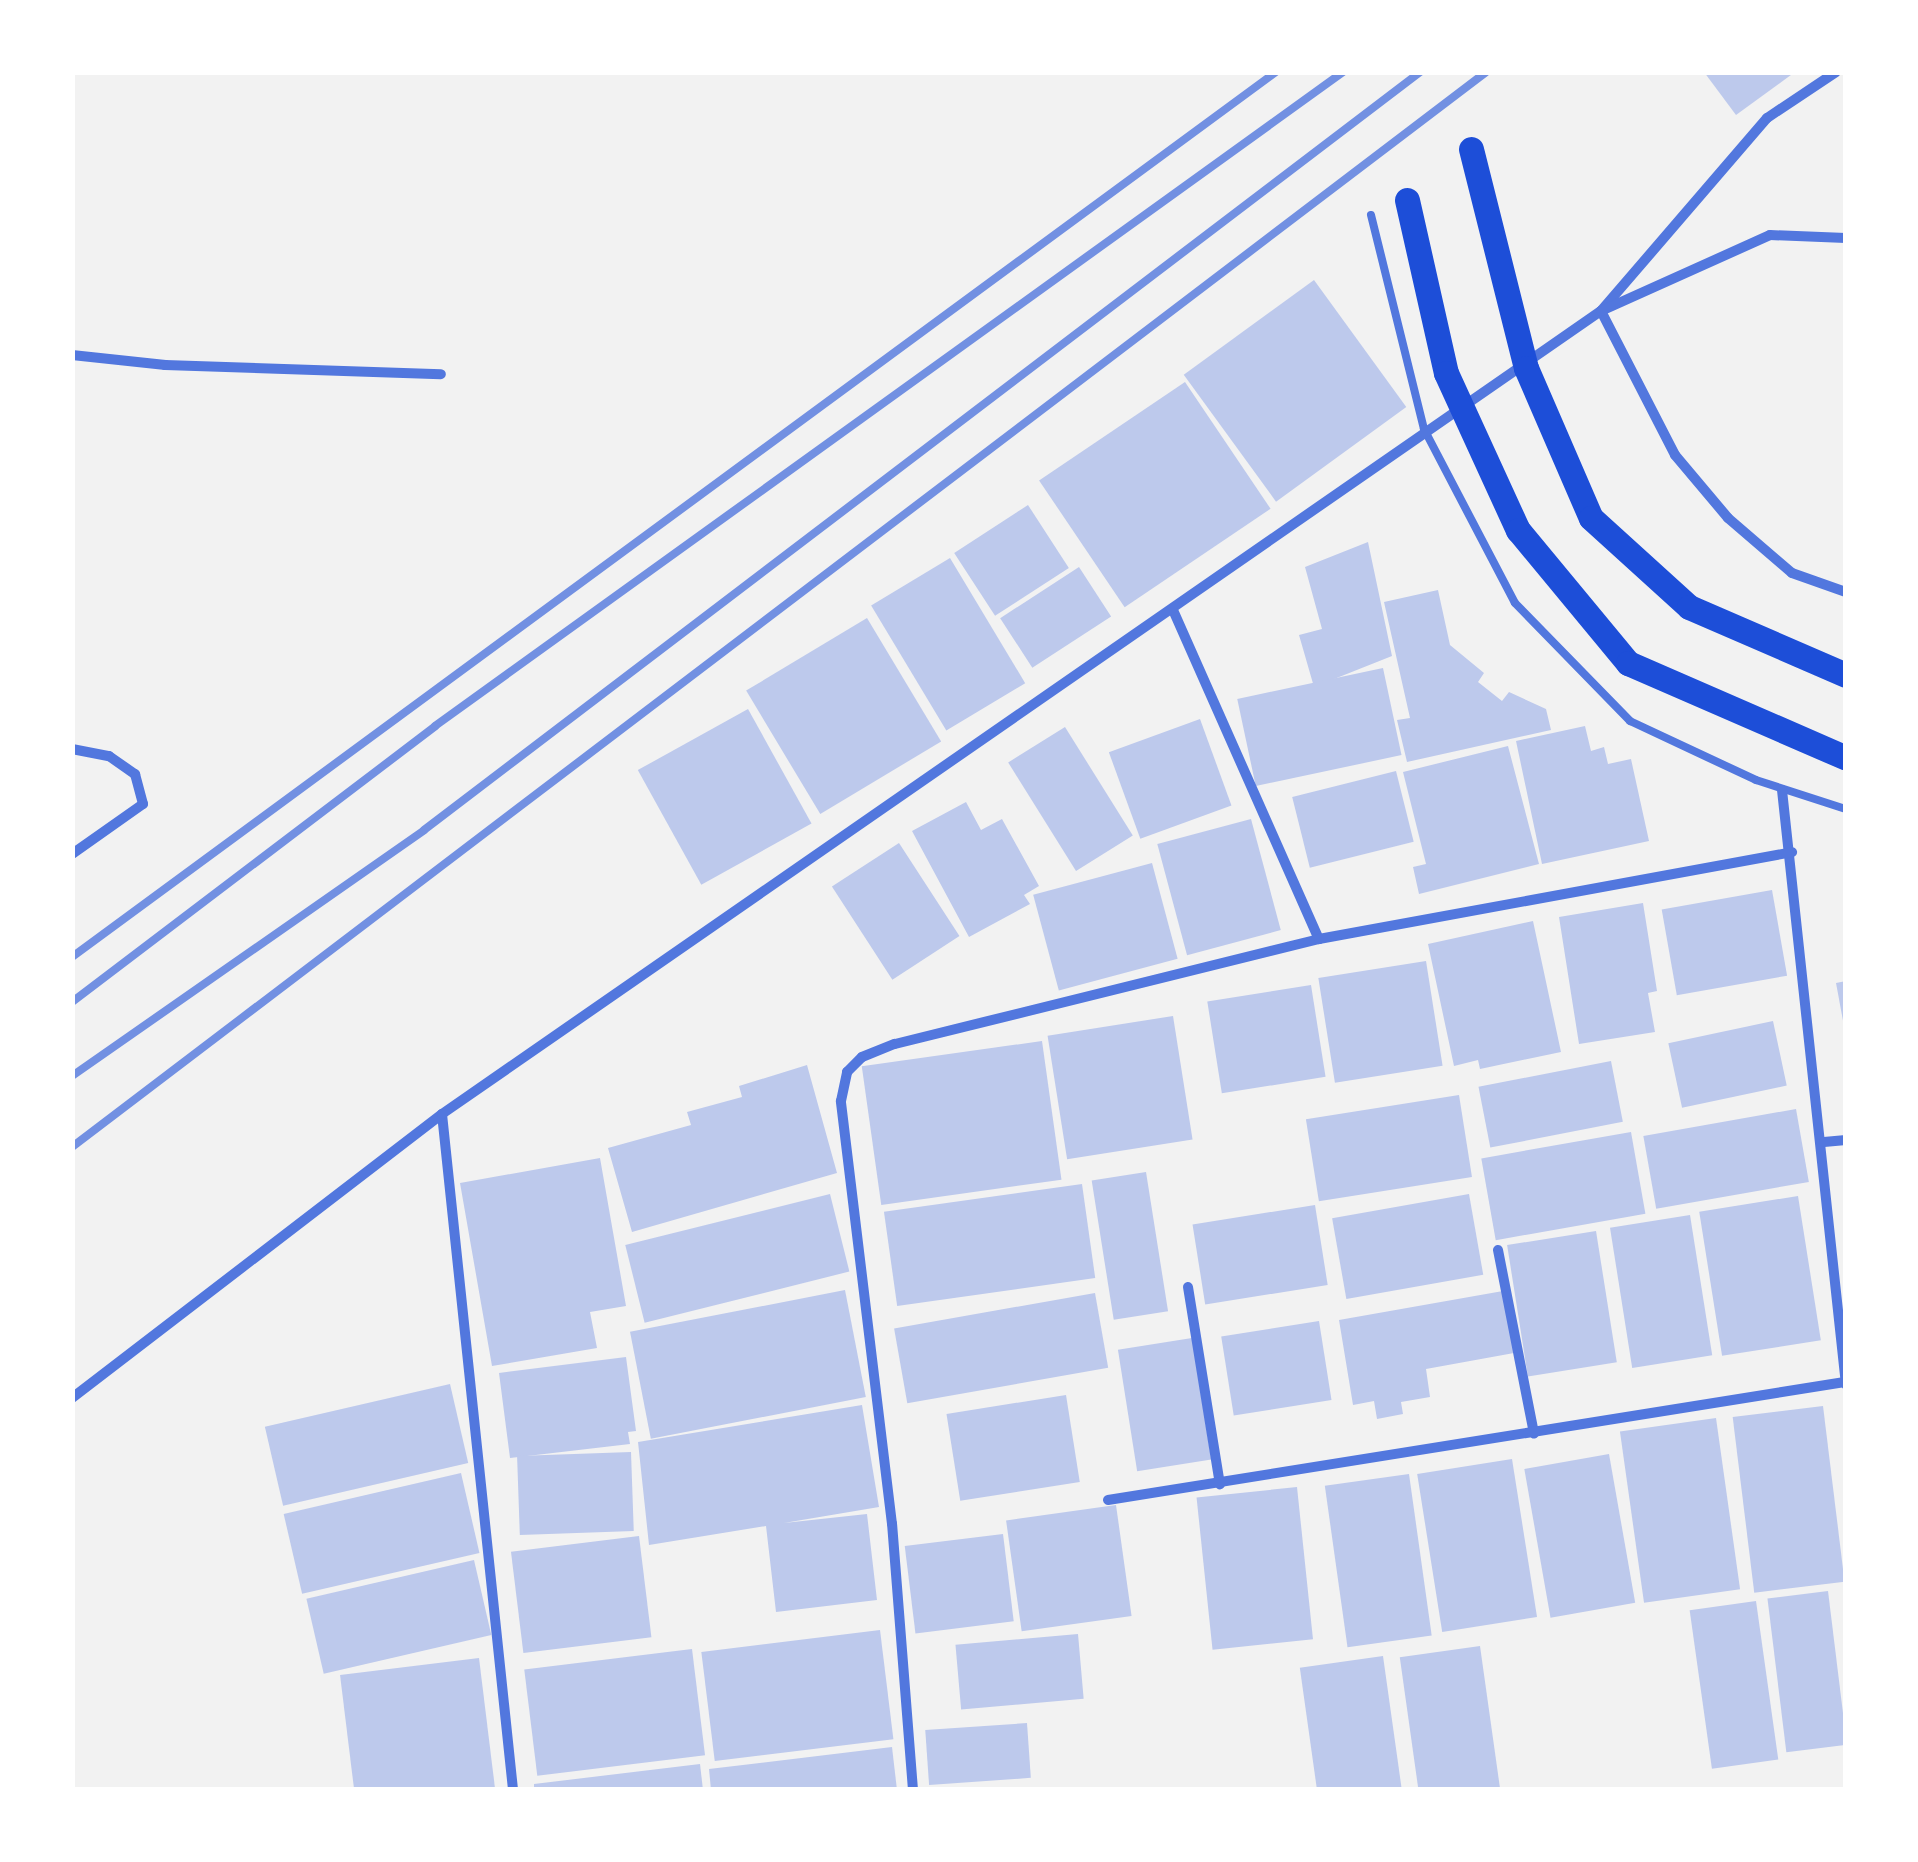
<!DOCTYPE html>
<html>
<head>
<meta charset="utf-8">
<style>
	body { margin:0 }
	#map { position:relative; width:1918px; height:1862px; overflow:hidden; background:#f2f2f2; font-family:"DM Sans",sans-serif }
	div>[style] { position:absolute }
	.building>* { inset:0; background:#bdc9ec; transform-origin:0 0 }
	.service>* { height:8px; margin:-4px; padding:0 4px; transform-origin:4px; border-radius:4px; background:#5277de }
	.minor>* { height:10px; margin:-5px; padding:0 5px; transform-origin:5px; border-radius:5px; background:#5277de }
	.primary>* { height:25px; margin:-12.5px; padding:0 12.5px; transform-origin:12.5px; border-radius:12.5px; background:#1d4ed8 }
	.rail>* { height:8px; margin:-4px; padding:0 4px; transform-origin:4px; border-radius:4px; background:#7290e2 }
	span { translate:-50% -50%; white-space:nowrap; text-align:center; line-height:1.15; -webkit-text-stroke:10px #fff; paint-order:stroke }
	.frame { position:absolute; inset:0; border:75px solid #fff; pointer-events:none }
</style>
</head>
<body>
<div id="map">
	<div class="building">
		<div style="clip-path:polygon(1704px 72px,1795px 72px,1736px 115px)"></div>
		<div style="left:1314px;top:280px;width:157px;height:161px;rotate:54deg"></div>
		<div style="left:1185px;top:382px;width:153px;height:176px;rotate:56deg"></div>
		<div style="left:1028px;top:505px;width:75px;height:88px;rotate:57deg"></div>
		<div style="clip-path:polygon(1368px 542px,1392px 656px,1314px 687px,1299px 635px,1322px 629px,1305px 567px)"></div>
		<div style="left:950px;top:558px;width:146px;height:92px;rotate:59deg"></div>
		<div style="left:1079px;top:567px;width:59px;height:94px;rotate:57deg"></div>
		<div style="clip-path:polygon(1438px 590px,1450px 645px,1484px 673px,1478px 682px,1502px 701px,1509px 692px,1546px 709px,1551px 730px,1407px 762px,1397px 720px,1410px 718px,1384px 602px)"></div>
		<div style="left:867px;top:618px;width:144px;height:141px;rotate:59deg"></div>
		<div style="left:1383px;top:668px;width:89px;height:149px;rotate:78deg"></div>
		<div style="left:748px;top:709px;width:131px;height:126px;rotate:61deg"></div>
		<div style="left:1200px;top:719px;width:92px;height:97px;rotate:70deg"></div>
		<div style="clip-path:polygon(1585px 726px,1591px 751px,1604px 747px,1608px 764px,1631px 759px,1649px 841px,1542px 864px,1516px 741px)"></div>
		<div style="left:1065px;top:727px;width:128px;height:67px;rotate:58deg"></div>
		<div style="clip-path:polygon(1508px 746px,1539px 864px,1419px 894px,1413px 867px,1426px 864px,1403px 772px)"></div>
		<div style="left:1396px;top:771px;width:73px;height:107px;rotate:76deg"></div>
		<div style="clip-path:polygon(966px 802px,981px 830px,1002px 819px,1039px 886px,1024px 895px,1030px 904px,969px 937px,912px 831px)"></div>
		<div style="left:1251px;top:819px;width:115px;height:97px;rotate:75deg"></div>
		<div style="left:899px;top:843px;width:111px;height:80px;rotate:57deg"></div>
		<div style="left:1152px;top:863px;width:99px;height:123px;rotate:75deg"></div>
		<div style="left:1772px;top:890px;width:87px;height:112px;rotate:80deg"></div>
		<div style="clip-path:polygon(1643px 903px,1657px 991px,1648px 993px,1655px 1032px,1579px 1044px,1559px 917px)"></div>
		<div style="clip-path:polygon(1533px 921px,1561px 1052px,1480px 1069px,1478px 1060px,1454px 1066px,1428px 944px)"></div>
		<div style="left:1426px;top:961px;width:106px;height:109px;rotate:81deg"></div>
		<div style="clip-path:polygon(1846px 981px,1846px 1026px,1844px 1026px,1836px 983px)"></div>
		<div style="left:1311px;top:985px;width:93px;height:105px;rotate:81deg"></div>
		<div style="left:1173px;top:1016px;width:125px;height:127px;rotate:81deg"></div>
		<div style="left:1773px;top:1021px;width:66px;height:107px;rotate:78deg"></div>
		<div style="left:1042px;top:1041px;width:140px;height:182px;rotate:82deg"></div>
		<div style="left:1611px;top:1061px;width:62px;height:135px;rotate:79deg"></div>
		<div style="clip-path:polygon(807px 1065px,837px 1173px,632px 1232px,608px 1148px,691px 1125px,687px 1112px,742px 1097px,739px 1086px)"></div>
		<div style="left:1459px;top:1095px;width:83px;height:155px;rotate:81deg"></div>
		<div style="left:1796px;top:1109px;width:74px;height:155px;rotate:80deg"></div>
		<div style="left:1631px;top:1132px;width:83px;height:152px;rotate:80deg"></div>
		<div style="clip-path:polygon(600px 1158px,626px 1306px,590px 1312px,597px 1348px,492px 1366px,460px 1183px)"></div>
		<div style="left:1146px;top:1172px;width:141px;height:55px;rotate:81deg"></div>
		<div style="left:1082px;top:1184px;width:95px;height:200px;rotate:82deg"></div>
		<div style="left:830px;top:1194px;width:80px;height:211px;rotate:76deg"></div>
		<div style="left:1469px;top:1194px;width:82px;height:139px;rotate:80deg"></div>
		<div style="left:1798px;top:1196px;width:146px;height:100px;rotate:81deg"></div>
		<div style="left:1315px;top:1205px;width:81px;height:124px;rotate:81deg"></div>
		<div style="left:1690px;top:1215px;width:142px;height:81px;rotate:81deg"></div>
		<div style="left:1596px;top:1231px;width:133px;height:90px;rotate:81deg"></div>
		<div style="left:845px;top:1290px;width:109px;height:219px;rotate:79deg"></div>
		<div style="clip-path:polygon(1503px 1291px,1514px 1353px,1426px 1369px,1430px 1397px,1401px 1402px,1403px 1414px,1377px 1419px,1374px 1401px,1353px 1405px,1339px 1320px)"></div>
		<div style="left:1095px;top:1293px;width:76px;height:204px;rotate:80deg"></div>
		<div style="left:1319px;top:1321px;width:80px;height:99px;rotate:81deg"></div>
		<div style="left:1192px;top:1338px;width:123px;height:75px;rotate:81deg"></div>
		<div style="clip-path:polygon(626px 1357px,636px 1431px,628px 1432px,630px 1444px,510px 1458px,499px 1373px)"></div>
		<div style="left:450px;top:1384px;width:81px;height:190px;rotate:77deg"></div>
		<div style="left:1066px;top:1395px;width:88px;height:121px;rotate:81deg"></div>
		<div style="clip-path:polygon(862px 1405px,879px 1507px,784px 1523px,867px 1514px,877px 1600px,776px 1612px,766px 1526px,649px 1545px,638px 1442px)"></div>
		<div style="left:1823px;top:1406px;width:177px;height:91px;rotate:83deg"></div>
		<div style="left:1716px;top:1418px;width:173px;height:97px;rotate:82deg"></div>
		<div style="left:631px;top:1452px;width:79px;height:114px;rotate:88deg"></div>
		<div style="left:1609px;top:1454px;width:151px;height:86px;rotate:80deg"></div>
		<div style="left:1512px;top:1459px;width:160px;height:96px;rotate:81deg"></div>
		<div style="left:461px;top:1473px;width:82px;height:182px;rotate:77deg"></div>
		<div style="left:1409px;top:1474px;width:163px;height:85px;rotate:82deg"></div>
		<div style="left:1297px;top:1487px;width:153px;height:101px;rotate:84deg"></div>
		<div style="left:1116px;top:1505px;width:112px;height:111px;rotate:82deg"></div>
		<div style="left:1003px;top:1534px;width:88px;height:99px;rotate:83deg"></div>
		<div style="left:639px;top:1536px;width:102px;height:129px;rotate:83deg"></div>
		<div style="left:474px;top:1560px;width:77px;height:172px;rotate:77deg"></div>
		<div style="left:1828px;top:1591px;width:155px;height:61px;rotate:83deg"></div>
		<div style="left:1756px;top:1601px;width:160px;height:67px;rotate:82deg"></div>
		<div style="left:880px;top:1630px;width:110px;height:180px;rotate:83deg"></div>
		<div style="left:1078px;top:1634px;width:65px;height:123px;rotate:85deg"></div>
		<div style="left:1480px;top:1646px;width:145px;height:81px;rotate:82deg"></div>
		<div style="left:692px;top:1649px;width:107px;height:169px;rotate:83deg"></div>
		<div style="left:1383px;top:1656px;width:135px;height:84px;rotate:82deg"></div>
		<div style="left:479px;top:1658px;width:133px;height:140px;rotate:83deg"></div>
		<div style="left:1027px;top:1723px;width:55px;height:102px;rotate:86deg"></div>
		<div style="clip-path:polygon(892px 1747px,897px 1790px,711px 1790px,709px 1769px)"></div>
		<div style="clip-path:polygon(700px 1764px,703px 1790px,534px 1790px,534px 1784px)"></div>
	</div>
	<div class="service">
		<div style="left:1371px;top:215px;width:220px;rotate:76.1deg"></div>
		<div style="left:1424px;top:429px;width:196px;rotate:62.4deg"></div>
		<div style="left:1515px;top:603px;width:165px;rotate:45.7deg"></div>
		<div style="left:1630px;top:721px;width:139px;rotate:25.1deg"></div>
		<div style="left:1756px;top:780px;width:95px;rotate:17.9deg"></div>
	</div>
	<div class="minor">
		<div style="left:1836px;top:72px;width:83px;rotate:146.3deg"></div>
		<div style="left:1767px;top:118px;width:255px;rotate:130.7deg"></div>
		<div style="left:1601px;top:311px;width:162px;rotate:62.8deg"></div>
		<div style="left:1675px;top:455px;width:82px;rotate:49.9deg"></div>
		<div style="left:1728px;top:518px;width:84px;rotate:40.7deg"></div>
		<div style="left:1792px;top:573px;width:57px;rotate:19.4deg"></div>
		<div style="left:72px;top:355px;width:94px;rotate:6.1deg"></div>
		<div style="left:165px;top:365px;width:276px;rotate:1.9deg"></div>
		<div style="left:1173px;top:610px;width:360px;rotate:66.1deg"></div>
		<div style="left:72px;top:749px;width:38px;rotate:11deg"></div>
		<div style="left:109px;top:756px;width:32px;rotate:35deg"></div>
		<div style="left:135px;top:774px;width:31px;rotate:75deg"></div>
		<div style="left:143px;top:804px;width:87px;rotate:144.8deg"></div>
		<div style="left:1782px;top:790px;width:598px;rotate:83.86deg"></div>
		<div style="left:442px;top:1114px;width:680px;rotate:84deg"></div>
		<div style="left:1824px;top:1142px;width:22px;rotate:-5deg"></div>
		<div style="left:1498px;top:1250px;width:187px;rotate:78.9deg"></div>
		<div style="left:1188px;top:1287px;width:200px;rotate:80.8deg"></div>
		<div style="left:72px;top:1398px;width:466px;rotate:-37.5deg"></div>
		<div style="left:442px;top:1114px;width:1410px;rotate:-34.72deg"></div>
		<div style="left:1601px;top:311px;width:185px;rotate:-24.2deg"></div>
		<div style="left:1770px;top:235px;width:76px;rotate:2.3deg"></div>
		<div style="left:1108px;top:1500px;width:746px;rotate:-9.1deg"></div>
		<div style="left:913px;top:1790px;width:267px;rotate:-94.5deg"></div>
		<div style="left:892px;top:1524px;width:426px;rotate:-96.9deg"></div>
		<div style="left:841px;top:1101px;width:30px;rotate:-78deg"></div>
		<div style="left:847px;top:1072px;width:21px;rotate:-45deg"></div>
		<div style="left:862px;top:1057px;width:35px;rotate:-22deg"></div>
		<div style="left:895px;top:1044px;width:437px;rotate:-13.9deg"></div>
		<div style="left:1319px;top:939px;width:481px;rotate:-10.4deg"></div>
	</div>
	<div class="primary">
		<div style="left:1471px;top:149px;width:226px;rotate:75.9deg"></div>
		<div style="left:1526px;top:368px;width:163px;rotate:66.6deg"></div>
		<div style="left:1591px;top:518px;width:132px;rotate:42.2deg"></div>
		<div style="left:1689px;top:607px;width:171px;rotate:23.4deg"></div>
		<div style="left:1407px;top:200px;width:177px;rotate:77.3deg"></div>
		<div style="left:1446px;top:373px;width:173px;rotate:65.4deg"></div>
		<div style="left:1518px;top:530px;width:173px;rotate:50.4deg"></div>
		<div style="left:1628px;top:663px;width:238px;rotate:23.5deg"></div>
	</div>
	<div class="rail">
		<div style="left:72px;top:957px;width:1494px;rotate:-36.32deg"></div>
		<div style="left:72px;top:1002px;width:456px;rotate:-37.2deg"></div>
		<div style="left:435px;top:726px;width:1119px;rotate:-35.76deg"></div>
		<div style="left:72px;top:1076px;width:429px;rotate:-34.9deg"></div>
		<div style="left:424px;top:830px;width:1252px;rotate:-37.27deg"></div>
		<div style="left:72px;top:1147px;width:1776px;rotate:-37.24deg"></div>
	</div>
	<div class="frame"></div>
</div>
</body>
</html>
